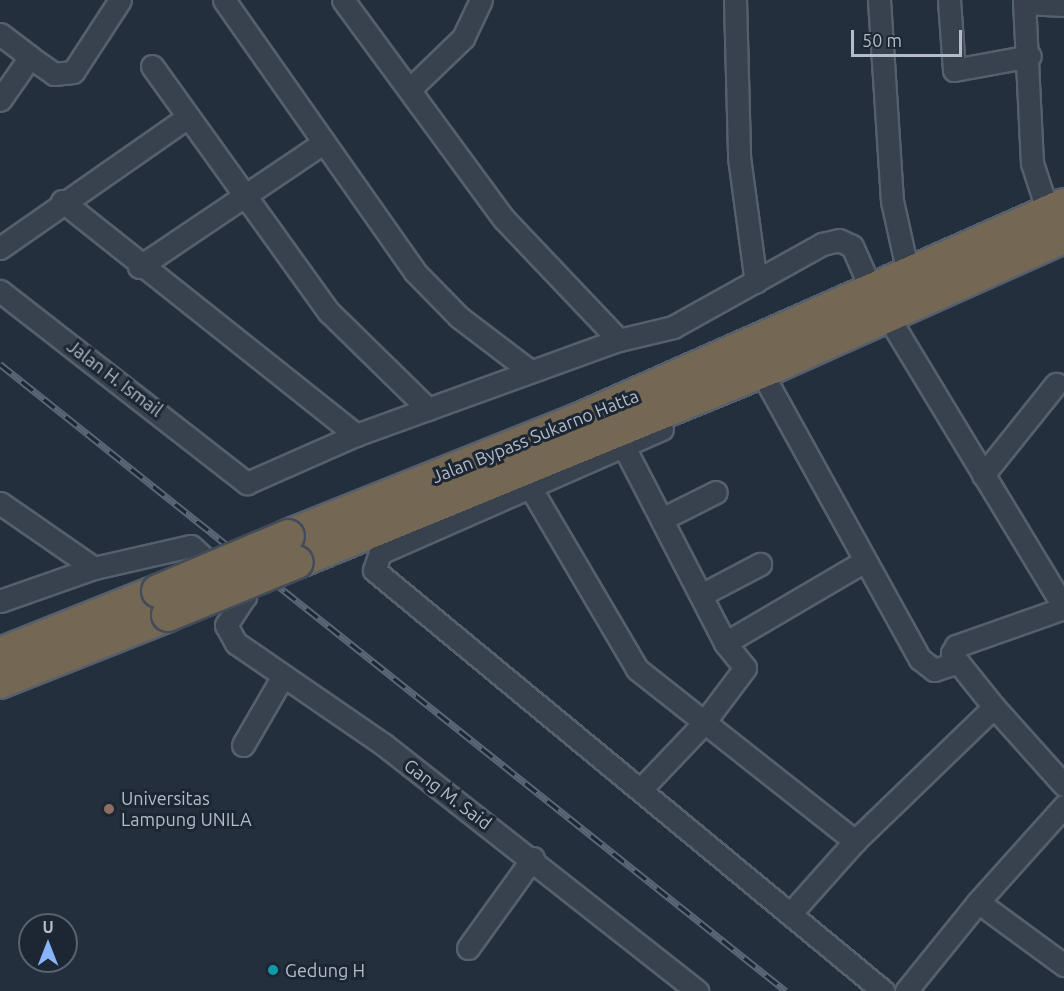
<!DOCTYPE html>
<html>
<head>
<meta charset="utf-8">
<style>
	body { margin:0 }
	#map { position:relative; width:1064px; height:991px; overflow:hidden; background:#242f3e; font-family:Ubuntu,sans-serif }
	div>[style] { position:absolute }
	.roads { filter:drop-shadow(2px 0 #565f6c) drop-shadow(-2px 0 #565f6c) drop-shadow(0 2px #565f6c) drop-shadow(0 -2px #565f6c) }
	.minor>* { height:21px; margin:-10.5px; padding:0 10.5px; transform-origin:10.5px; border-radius:10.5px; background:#38414e }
	.highway>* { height:32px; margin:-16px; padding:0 16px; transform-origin:16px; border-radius:16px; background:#746855 }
	.rail>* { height:7px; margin-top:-3.5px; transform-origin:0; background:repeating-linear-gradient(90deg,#1d2633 0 14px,#5a6575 0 28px); box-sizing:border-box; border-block:2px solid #5a6575 }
	.bridges { filter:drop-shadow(2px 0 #434c59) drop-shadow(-2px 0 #434c59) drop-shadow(0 2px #434c59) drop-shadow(0 -2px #434c59) }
	.highway-bridge>* { height:32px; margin:-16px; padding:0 16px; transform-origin:16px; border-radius:16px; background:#746855 }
	.dots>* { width:16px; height:16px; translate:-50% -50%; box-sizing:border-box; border:3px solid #1d2633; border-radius:50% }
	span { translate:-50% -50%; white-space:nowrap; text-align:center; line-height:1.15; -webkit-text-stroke:6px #1d2633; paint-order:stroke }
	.street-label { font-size:18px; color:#b4bcc9 }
	.poi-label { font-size:18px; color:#b4bcc9 }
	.left { translate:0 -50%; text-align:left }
	.north { position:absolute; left:18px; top:913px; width:60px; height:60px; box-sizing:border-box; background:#1d2633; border:2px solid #59626f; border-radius:50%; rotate:0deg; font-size:16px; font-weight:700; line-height:24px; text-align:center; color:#b4bcc9 }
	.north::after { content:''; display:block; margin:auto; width:21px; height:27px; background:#8ab4f8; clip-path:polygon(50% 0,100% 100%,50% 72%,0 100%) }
	.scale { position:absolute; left:851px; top:30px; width:111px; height:27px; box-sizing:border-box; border:3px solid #b4bcc9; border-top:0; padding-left:8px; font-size:18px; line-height:21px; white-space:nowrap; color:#b4bcc9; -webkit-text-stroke:4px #1d2633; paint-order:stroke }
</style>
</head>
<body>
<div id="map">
	<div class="roads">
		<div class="minor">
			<div style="left:224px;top:0;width:332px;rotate:54.9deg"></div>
			<div style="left:415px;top:272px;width:63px;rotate:45.6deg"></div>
			<div style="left:459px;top:317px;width:89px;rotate:37.3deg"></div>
			<div style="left:343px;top:0;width:272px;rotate:53.7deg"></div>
			<div style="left:504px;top:219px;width:167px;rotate:46.5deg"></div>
			<div style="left:735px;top:0;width:157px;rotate:88.5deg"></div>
			<div style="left:739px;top:157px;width:126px;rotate:82.3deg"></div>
			<div style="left:879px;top:0;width:201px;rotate:86.3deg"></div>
			<div style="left:892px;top:201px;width:74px;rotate:77.5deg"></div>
			<div style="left:949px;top:0;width:70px;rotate:85.9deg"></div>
			<div style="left:954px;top:70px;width:77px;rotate:-10.4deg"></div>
			<div style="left:1024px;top:0;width:163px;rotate:87.2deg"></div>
			<div style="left:1032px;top:163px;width:52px;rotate:71.9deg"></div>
			<div style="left:1025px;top:3px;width:39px;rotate:3deg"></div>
			<div style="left:0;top:34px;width:38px;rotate:37deg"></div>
			<div style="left:30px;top:57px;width:52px;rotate:124.9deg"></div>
			<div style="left:30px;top:57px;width:29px;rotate:35deg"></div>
			<div style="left:54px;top:74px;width:19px;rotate:-6deg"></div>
			<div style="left:73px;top:72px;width:86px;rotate:-56.9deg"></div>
			<div style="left:152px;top:66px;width:303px;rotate:54.3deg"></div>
			<div style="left:329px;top:312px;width:139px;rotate:44.4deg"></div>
			<div style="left:410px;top:89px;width:74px;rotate:-43.9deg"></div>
			<div style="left:463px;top:38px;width:42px;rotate:-64.7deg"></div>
			<div style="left:62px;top:201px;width:376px;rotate:38.5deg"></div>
			<div style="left:0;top:248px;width:229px;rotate:-34.9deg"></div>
			<div style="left:139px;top:267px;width:222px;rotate:-34deg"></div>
			<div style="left:0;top:291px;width:313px;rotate:37.9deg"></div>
			<div style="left:247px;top:483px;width:119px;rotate:-23.8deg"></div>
			<div style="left:356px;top:435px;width:280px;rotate:-19.9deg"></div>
			<div style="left:619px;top:340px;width:56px;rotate:-13.5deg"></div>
			<div style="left:673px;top:327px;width:171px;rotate:-29.1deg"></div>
			<div style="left:822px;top:244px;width:17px;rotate:-13deg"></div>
			<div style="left:839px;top:240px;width:14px;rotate:25deg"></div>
			<div style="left:852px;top:246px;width:47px;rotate:66.2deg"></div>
			<div style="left:887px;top:315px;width:341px;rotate:58.8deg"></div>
			<div style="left:768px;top:384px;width:314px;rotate:61.1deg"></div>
			<div style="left:920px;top:659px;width:18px;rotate:38deg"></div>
			<div style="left:934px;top:670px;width:25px;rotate:-18deg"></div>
			<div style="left:662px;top:429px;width:308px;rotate:156.3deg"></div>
			<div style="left:380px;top:553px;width:18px;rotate:109deg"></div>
			<div style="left:374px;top:570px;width:661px;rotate:39.59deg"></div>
			<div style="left:623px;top:445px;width:223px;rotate:62.7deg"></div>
			<div style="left:725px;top:643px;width:32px;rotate:51deg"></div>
			<div style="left:745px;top:668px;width:71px;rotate:127deg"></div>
			<div style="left:702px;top:725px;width:88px;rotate:133.6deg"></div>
			<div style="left:983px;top:475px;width:117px;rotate:-51.3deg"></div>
			<div style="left:530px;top:487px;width:211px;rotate:59.5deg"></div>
			<div style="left:637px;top:669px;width:278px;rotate:38.3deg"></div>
			<div style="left:0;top:503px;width:114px;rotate:34.7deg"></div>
			<div style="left:94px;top:568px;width:99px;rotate:-12.8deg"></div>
			<div style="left:191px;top:546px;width:74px;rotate:42.8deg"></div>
			<div style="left:245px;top:596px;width:35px;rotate:123deg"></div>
			<div style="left:226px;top:625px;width:21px;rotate:61deg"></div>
			<div style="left:236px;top:643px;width:178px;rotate:34.5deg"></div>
			<div style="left:383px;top:744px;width:400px;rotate:38.2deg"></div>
			<div style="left:662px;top:519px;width:60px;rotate:-26.6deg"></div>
			<div style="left:701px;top:595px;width:67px;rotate:-27.7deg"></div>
			<div style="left:0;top:601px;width:100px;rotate:-19.3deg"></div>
			<div style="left:725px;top:643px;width:162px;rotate:-30.4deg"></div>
			<div style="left:994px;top:707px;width:105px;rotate:48.1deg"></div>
			<div style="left:243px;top:745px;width:80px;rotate:-59.9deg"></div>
			<div style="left:978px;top:902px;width:129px;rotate:-48.1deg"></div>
			<div style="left:790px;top:914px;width:98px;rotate:-48.3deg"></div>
			<div style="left:855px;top:841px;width:193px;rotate:-44deg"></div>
			<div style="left:994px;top:707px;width:58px;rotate:-128.7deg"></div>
			<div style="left:958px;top:662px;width:11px;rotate:-124deg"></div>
			<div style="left:952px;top:653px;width:8px;rotate:-60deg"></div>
			<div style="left:956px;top:646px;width:114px;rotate:-19.4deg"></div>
			<div style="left:468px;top:948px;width:111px;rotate:-54.2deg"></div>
			<div style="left:906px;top:991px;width:114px;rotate:-51deg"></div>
			<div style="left:978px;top:902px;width:107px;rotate:36.2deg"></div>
		</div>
		<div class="highway">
			<div style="left:288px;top:536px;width:312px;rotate:-21.8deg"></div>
			<div style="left:578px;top:420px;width:531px;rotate:-23.86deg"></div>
			<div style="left:297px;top:562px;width:517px;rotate:-22.3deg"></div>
			<div style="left:775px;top:366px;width:316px;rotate:-24.1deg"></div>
			<div style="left:0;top:654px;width:170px;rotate:-21.7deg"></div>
			<div style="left:0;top:682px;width:181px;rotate:-21.7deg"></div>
		</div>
	</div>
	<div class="rail">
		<div style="left:0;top:364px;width:1005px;rotate:38.58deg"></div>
	</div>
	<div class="bridges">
		<div class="highway-bridge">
			<div style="left:158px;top:591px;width:141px;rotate:-22.9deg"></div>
			<div style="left:168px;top:615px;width:139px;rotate:-22.3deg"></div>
		</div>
	</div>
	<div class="dots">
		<div style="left:109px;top:809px;background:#8d6e63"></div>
		<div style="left:273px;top:970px;background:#0f9aa8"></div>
	</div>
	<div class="street-label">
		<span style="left:115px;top:378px;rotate:37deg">Jalan H. Ismail</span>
		<span style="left:535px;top:436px;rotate:-22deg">Jalan Bypass Sukarno Hatta</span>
		<span style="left:448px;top:794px;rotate:37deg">Gang M. Said</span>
	</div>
	<div class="poi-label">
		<span class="left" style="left:121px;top:809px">Universitas<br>Lampung UNILA</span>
		<span class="left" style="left:285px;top:970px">Gedung H</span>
	</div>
	<div class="north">U</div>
	<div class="scale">50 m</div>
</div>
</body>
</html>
